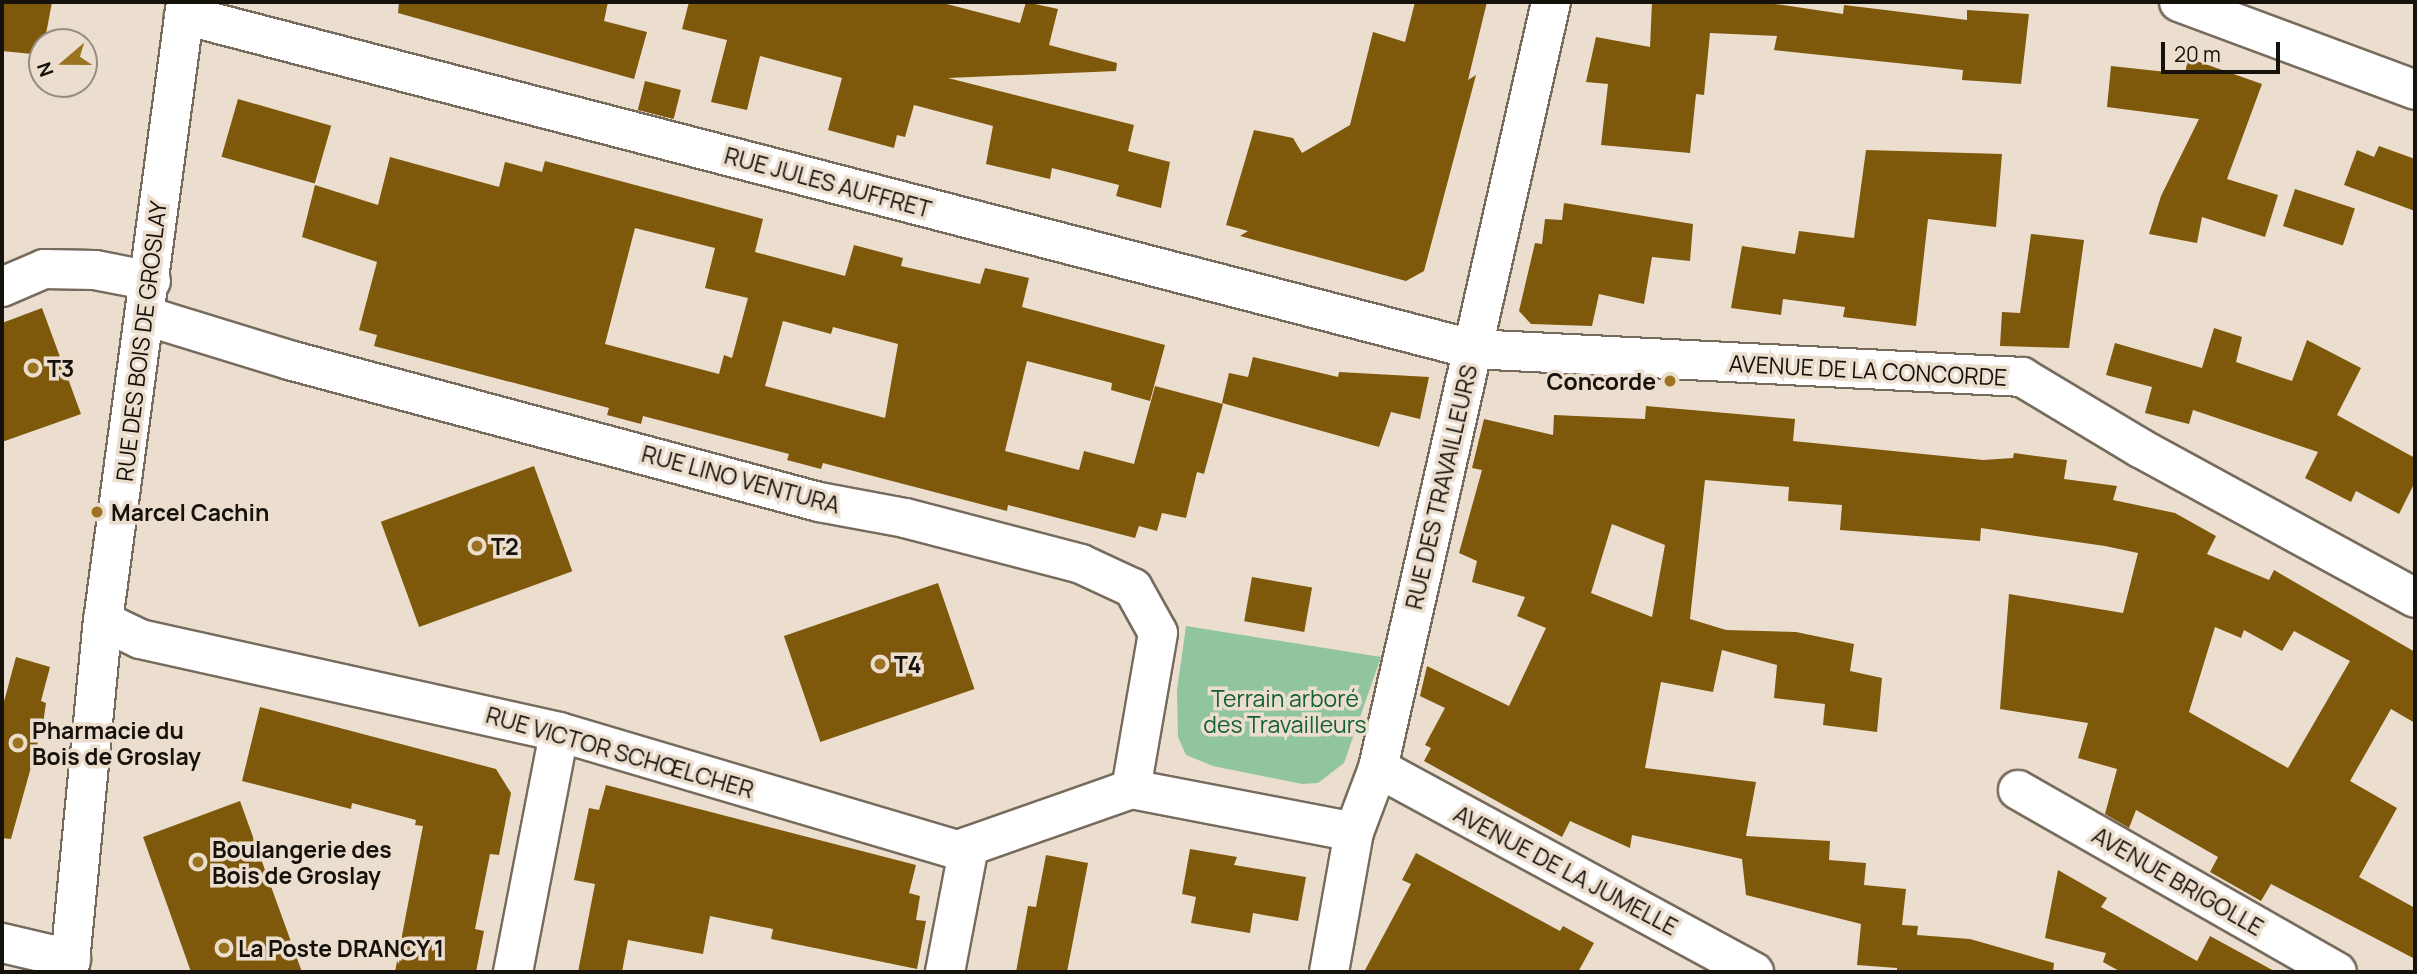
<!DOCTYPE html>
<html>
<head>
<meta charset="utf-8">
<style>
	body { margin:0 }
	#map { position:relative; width:2417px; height:974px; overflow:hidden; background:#ecdece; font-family:Manrope,sans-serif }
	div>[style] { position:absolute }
	.green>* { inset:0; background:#90c59e }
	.building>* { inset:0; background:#7e580b; transform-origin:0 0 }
	.roads { filter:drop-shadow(2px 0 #776b5d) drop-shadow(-2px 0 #776b5d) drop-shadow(0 2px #776b5d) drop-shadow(0 -2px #776b5d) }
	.street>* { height:38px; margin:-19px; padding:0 19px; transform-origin:19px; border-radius:19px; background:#fff }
	.secondary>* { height:38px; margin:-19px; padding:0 19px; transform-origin:19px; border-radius:19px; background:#fff }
	.dots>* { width:19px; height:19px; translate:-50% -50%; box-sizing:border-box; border:4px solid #ecdece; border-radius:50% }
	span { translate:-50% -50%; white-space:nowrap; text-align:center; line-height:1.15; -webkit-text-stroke:7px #ecdece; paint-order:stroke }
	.street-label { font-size:23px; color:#15110b }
	.poi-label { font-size:23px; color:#15110b; font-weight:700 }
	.left { translate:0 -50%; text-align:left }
	.right { translate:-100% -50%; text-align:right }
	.park-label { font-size:23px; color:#125f33 }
	.frame { position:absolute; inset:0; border:4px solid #15110b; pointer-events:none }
	.north { position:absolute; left:28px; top:28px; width:70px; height:70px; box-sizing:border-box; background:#ecdece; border:2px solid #968c80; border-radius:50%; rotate:250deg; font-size:19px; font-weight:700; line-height:28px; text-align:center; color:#15110b }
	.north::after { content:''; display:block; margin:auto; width:24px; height:32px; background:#9c7321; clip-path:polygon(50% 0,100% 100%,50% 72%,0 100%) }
	.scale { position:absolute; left:2161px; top:42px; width:119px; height:32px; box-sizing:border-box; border:4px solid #15110b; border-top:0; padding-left:9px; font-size:21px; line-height:24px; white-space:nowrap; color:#15110b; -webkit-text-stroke:5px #ecdece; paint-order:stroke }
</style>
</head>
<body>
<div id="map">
	<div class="green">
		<div style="clip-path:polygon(1186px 626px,1381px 657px,1344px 763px,1318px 783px,1302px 784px,1213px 766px,1186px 755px,1178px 737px,1177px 690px)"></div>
	</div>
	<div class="building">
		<div style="clip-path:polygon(2px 2px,52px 2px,42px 55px,2px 51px)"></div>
		<div style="clip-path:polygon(399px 2px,608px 2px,604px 21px,647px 32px,634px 79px,398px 13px)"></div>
		<div style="clip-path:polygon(689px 2px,939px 2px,1020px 23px,1026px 2px,1058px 9px,1049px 45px,1117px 63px,1116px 71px,948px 78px,1134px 125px,1128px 151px,1170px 162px,1161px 208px,1116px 196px,1119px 185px,1052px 168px,1050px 179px,986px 164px,993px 126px,914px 105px,905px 137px,897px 135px,894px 148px,828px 130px,842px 78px,760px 56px,747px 110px,711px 102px,727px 40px,682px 29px)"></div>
		<div style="clip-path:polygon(1415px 2px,1487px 2px,1468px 80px,1476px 75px,1424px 271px,1406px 281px,1240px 236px,1248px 231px,1226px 225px,1254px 130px,1293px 138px,1302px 153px,1350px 125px,1373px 32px,1405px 42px)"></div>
		<div style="clip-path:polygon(1652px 2px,1762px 2px,1843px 14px,1844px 5px,1967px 20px,1967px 10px,2029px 14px,2021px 84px,1962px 80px,1963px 70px,1774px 50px,1777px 36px,1710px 33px,1704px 95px,1696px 94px,1690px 153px,1601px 145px,1608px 84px,1586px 82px,1596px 37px,1650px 47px)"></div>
		<div style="clip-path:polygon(2188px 58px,2262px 84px,2227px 179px,2278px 195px,2265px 237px,2202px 217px,2197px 243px,2149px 234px,2161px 196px,2199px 119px,2107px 107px,2111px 66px,2185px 74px)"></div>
		<div style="left:645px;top:81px;width:37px;height:30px;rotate:14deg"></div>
		<div style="left:238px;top:99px;width:97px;height:60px;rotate:16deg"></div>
		<div style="clip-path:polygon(2379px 146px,2415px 159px,2415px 211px,2344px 185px,2357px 150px,2374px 157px)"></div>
		<div style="clip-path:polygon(1866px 150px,2002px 154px,1996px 227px,1928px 219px,1916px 326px,1843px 317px,1845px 307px,1783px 299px,1781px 315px,1731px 308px,1742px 246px,1795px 254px,1799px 231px,1854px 238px)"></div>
		<div style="clip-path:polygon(evenodd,390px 157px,499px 187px,505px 162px,542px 172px,545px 161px,763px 219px,755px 252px,845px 276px,854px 245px,903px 258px,901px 266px,980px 284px,985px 268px,1029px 278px,1022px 307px,1165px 345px,1150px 401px,1111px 390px,1112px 383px,1027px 361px,1005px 451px,1079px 470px,1084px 451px,1134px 464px,1155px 386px,1223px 404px,1204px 474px,1197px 472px,1186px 518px,1162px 513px,1157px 531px,1139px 526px,1135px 538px,1008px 505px,1007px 511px,823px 463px,821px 469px,787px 460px,789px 454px,643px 416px,641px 424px,607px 415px,609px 408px,374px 346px,377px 335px,359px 330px,377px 262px,302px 237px,315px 185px,378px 205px,390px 157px,635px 228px,715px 248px,705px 288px,748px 298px,732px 358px,724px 355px,719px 374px,605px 344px,635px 228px,390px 157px,783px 321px,831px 334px,833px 327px,898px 344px,885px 418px,765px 386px,783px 321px)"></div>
		<div style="left:2295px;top:189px;width:63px;height:39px;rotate:18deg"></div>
		<div style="clip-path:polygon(1564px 203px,1693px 224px,1690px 261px,1652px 257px,1644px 304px,1599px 294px,1592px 326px,1531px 324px,1519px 311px,1535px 243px,1542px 244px,1545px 219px,1562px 220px)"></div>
		<div style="clip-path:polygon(2031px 234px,2084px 240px,2069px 348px,2000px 346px,2002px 312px,2020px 313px)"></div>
		<div style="clip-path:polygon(42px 308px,81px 414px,2px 442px,2px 323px)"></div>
		<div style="clip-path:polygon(2214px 328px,2242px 337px,2236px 362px,2292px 381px,2307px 340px,2361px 368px,2337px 415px,2415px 458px,2415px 482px,2399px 514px,2356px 491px,2351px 502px,2305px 478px,2318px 452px,2193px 410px,2189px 424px,2145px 413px,2152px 387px,2106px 375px,2115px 343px,2202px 368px)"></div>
		<div style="clip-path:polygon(1253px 357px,1338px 377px,1339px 372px,1429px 377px,1420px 419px,1391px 412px,1379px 447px,1222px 403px,1229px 373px,1248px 377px)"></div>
		<div style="clip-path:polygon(evenodd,1646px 406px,1795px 419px,1793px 441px,1983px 460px,2013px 458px,2014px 453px,2067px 460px,2064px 479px,2117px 486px,2113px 500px,2175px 513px,2216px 536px,2207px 554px,2269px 580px,2274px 570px,2415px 652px,2415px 723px,2391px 709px,2350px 781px,2397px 808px,2359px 877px,2415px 908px,2415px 959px,2271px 884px,2261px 901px,2210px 872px,2218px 857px,2136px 810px,2129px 828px,2105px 814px,2117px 769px,2078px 758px,2088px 723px,2000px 709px,2009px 594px,2123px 613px,2138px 553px,2105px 546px,1981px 528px,1980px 541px,1840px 530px,1842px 505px,1788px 501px,1789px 487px,1705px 480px,1690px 619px,1726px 630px,1796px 632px,1854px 644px,1850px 671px,1882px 678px,1877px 732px,1823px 725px,1825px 704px,1774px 698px,1777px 665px,1722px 650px,1713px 692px,1661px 682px,1645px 768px,1756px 782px,1746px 836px,1830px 841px,1829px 860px,1866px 863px,1864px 885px,1906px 889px,1902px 925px,1918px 926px,1917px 935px,1970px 939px,2054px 963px,2053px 972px,1897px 972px,1897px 968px,1857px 965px,1861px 924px,1746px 895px,1742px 859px,1632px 835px,1630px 848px,1570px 821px,1562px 837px,1424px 761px,1431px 748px,1425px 745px,1445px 708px,1420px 696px,1427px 666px,1509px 706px,1546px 628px,1517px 616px,1525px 597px,1472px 582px,1477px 561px,1459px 553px,1482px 470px,1472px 468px,1484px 419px,1553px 435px,1554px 415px,1645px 419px,1646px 406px,1612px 524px,1665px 545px,1652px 617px,1591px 593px,1612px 524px,1646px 406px,2215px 627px,2241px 638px,2244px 630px,2282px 651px,2294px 631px,2350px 661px,2288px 768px,2189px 712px,2215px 627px)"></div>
		<div style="left:534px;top:466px;width:112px;height:163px;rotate:70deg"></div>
		<div style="left:1252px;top:577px;width:61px;height:45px;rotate:10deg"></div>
		<div style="left:938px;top:583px;width:112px;height:163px;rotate:71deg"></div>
		<div style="clip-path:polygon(16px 657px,50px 667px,41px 701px,46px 703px,43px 724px,11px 839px,2px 838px,2px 709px)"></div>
		<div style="clip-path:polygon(260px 707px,496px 769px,511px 793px,499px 855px,490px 854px,475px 929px,484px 931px,476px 972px,395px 972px,423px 826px,415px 825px,416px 820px,352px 803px,351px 809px,242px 781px)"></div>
		<div style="clip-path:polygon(606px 785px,916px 865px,909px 893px,920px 896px,916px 920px,926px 921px,917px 969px,771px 939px,773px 929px,710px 916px,703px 954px,628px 940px,622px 972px,578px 972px,595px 884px,574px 880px,589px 808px,599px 810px)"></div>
		<div style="clip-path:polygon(240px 801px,302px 972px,191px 972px,143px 837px)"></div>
		<div style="clip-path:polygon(1190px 849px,1237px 857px,1234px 865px,1306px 877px,1298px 921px,1253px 913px,1250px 933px,1191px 923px,1196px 897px,1182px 894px)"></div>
		<div style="clip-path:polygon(1416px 853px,1560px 931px,1563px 926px,1594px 943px,1578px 972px,1364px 972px,1411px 884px,1402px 880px)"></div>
		<div style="clip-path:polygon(1046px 855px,1088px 863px,1067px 972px,1016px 972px,1028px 906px,1036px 907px)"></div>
		<div style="clip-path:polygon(2058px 870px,2107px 898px,2101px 907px,2197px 961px,2210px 936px,2276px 972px,2121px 972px,2103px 962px,2106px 953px,2045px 938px)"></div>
	</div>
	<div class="roads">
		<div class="street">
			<div style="left:2179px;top:2px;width:252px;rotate:20.4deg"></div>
			<div style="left:184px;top:15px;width:1331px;rotate:14.54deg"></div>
			<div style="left:1472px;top:349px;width:551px;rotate:2.91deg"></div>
			<div style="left:2022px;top:377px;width:138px;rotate:31deg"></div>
			<div style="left:2140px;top:448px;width:313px;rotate:28.6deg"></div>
			<div style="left:2px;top:287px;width:46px;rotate:-23.2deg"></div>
			<div style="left:44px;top:269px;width:51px;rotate:1.1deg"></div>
			<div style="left:95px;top:270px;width:57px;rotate:11.1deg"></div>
			<div style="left:146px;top:316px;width:150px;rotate:17.1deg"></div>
			<div style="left:289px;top:360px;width:549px;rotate:15deg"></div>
			<div style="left:819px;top:502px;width:87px;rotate:10.5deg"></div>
			<div style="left:905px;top:518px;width:182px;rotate:14.6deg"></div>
			<div style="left:1081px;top:564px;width:57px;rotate:24.8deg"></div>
			<div style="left:1133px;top:588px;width:51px;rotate:60.9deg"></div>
			<div style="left:1158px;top:633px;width:158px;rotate:99.8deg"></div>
			<div style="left:103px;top:621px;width:41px;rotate:25.9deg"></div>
			<div style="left:140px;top:639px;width:429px;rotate:12.5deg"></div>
			<div style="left:559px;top:732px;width:416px;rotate:16.5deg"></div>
			<div style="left:958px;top:850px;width:183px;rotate:-19.4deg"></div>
			<div style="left:1378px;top:768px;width:428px;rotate:28.5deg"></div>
			<div style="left:1131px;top:789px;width:227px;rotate:10.9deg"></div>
			<div style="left:2018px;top:790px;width:367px;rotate:29.7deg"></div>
			<div style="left:2px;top:943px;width:71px;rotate:13.1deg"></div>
			<div style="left:513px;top:972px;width:244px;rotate:-79.1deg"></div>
			<div style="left:945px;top:972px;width:128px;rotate:-79.2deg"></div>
			<div style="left:1329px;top:972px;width:142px;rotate:-79.9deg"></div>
			<div style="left:1354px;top:832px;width:68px;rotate:-69.4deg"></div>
			<div style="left:1378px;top:768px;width:785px;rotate:-77.27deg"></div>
		</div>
		<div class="secondary">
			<div style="left:69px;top:972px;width:353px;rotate:-84.5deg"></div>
			<div style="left:103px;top:621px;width:625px;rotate:-82.36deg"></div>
		</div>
	</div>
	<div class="dots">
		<div style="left:33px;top:368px;background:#9c7321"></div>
		<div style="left:1670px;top:381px;background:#9c7321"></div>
		<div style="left:97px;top:512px;background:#9c7321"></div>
		<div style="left:477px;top:546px;background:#9c7321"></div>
		<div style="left:880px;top:664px;background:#9c7321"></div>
		<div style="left:18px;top:743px;background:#9c7321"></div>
		<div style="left:198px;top:862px;background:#9c7321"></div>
		<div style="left:224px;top:948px;background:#9c7321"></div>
	</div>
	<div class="street-label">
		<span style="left:828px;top:182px;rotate:15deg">RUE JULES AUFFRET</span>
		<span style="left:141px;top:341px;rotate:-83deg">RUE DES BOIS DE GROSLAY</span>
		<span style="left:1868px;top:370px;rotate:3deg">AVENUE DE LA CONCORDE</span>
		<span style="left:741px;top:479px;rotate:15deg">RUE LINO VENTURA</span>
		<span style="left:1441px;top:487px;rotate:-77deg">RUE DES TRAVAILLEURS</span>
		<span style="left:620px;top:752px;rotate:16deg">RUE VICTOR SCHŒLCHER</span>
		<span style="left:1566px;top:870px;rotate:28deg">AVENUE DE LA JUMELLE</span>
		<span style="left:2178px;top:881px;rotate:30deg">AVENUE BRIGOLLE</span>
	</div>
	<div class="poi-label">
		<span class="left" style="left:47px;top:368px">T3</span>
		<span class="right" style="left:1656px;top:381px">Concorde</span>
		<span class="left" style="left:111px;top:512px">Marcel Cachin</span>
		<span class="left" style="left:491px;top:546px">T2</span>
		<span class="left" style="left:894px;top:664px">T4</span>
		<span class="left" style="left:32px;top:743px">Pharmacie du<br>Bois de Groslay</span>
		<span class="left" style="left:212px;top:862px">Boulangerie des<br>Bois de Groslay</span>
		<span class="left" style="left:238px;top:948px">La Poste DRANCY 1</span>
	</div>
	<div class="park-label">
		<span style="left:1285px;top:711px">Terrain arboré<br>des Travailleurs</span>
	</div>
	<div class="frame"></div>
	<div class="north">N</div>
	<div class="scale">20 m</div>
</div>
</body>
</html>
